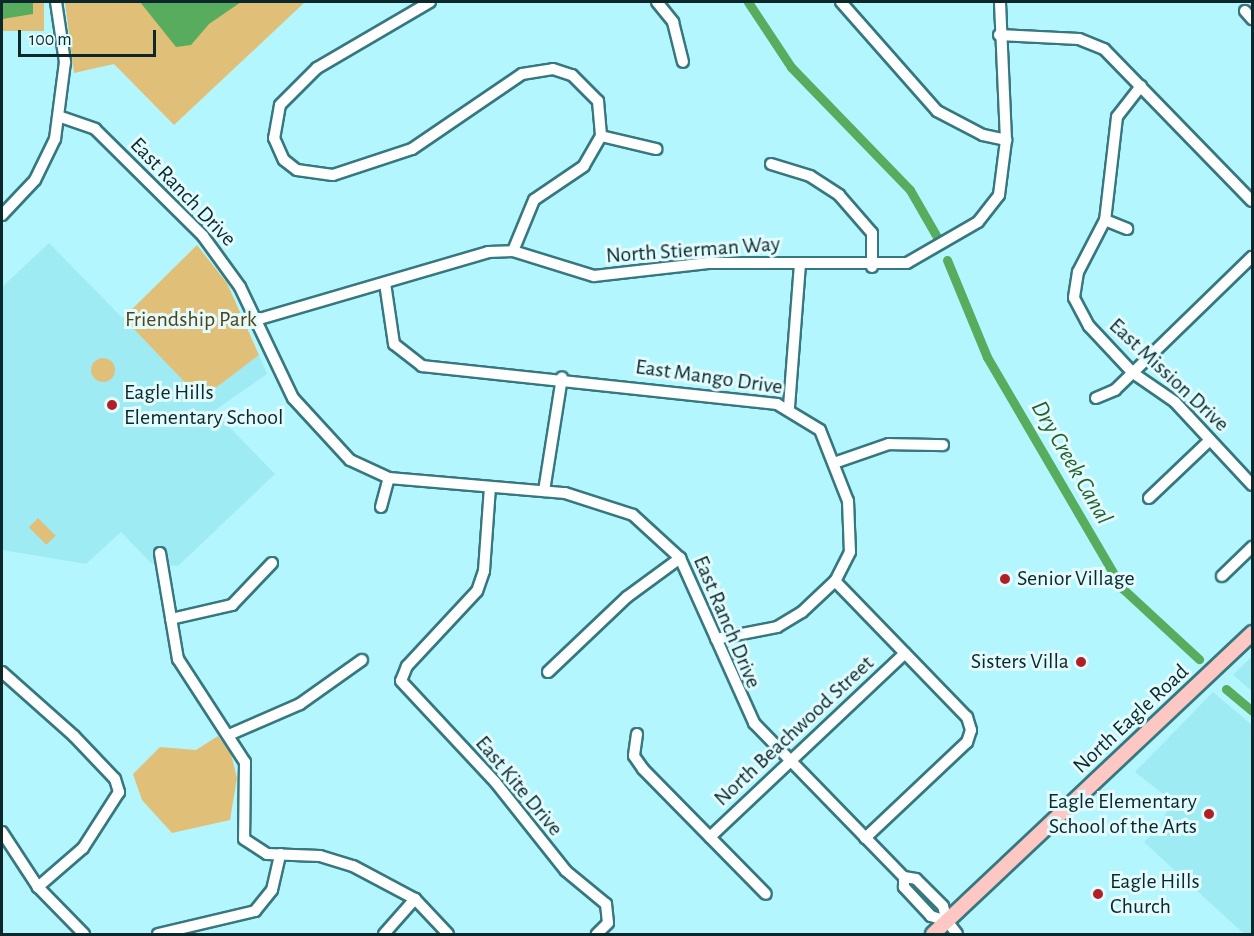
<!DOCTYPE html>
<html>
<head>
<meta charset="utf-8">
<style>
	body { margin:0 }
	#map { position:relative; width:1254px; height:936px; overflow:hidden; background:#b4f6fe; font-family:"Alegreya Sans",sans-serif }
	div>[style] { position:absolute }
	.built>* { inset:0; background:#9febf4 }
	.green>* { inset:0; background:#e0c079; transform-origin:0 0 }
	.round { border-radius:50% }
	.water>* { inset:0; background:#57ac5d }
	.canal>* { height:9px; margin:-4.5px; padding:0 4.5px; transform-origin:4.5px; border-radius:4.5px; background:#57ac5d }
	.roads { filter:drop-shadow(2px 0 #37777f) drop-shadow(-2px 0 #37777f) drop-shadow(0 2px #37777f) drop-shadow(0 -2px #37777f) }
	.minor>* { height:10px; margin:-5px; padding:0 5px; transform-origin:5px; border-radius:5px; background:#fff }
	.major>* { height:14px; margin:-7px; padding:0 7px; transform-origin:7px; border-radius:7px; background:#fdc8c4 }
	.dots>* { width:16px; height:16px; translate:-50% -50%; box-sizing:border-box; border:3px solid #e2fbfe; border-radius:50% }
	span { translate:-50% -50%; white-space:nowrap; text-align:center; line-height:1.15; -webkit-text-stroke:6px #e2fbfe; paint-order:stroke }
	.street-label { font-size:22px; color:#0c282b }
	.park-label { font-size:22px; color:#564213 }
	.poi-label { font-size:22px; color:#0c282b }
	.left { translate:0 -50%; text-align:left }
	.right { translate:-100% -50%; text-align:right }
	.water-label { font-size:24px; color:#255f2b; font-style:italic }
	.frame { position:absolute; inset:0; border:3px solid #0c282b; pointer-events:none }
	.scale { position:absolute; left:18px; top:30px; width:138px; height:27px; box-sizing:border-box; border:3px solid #0c282b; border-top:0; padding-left:8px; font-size:18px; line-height:21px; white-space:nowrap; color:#0c282b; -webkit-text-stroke:4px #e2fbfe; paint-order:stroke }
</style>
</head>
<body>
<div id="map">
	<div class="built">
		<div style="clip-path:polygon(49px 243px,201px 398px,259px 355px,267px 374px,214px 411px,275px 474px,178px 566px,151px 563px,121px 532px,86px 564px,2px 550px,2px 287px)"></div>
		<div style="clip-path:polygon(1252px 656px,1252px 691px,1233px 675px)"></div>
		<div style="clip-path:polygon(1213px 692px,1252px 725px,1252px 934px,1244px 934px,1144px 842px,1159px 828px,1172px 801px,1135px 772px)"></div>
	</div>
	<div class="green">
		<div style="left:2px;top:2px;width:42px;height:29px"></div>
		<div style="clip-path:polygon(65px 2px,305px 2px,174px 125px,114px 64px,74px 73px)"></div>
		<div style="clip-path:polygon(197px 245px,227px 283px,259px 355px,201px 399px,123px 318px)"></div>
		<div class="round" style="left:91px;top:358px;width:24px;height:24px"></div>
		<div style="left:38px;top:518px;width:25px;height:13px;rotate:45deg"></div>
		<div style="clip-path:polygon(218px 736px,231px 754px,237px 778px,230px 820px,172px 833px,142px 800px,133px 774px,160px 747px,196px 750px)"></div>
	</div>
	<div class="water">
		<div style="clip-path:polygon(2px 2px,33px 2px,33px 14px,2px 19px)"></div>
		<div style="clip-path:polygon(140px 2px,241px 2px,209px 24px,191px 45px,176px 47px)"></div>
	</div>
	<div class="canal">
		<div style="left:748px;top:2px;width:78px;rotate:56.5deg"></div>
		<div style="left:791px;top:67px;width:171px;rotate:45.9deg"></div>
		<div style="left:910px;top:190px;width:54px;rotate:60.1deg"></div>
		<div style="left:947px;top:260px;width:105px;rotate:67.6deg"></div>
		<div style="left:987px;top:357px;width:268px;rotate:59.7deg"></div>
		<div style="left:1122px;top:588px;width:105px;rotate:42.7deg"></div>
		<div style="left:1226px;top:689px;width:34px;rotate:40deg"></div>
	</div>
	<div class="roads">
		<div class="minor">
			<div style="left:430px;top:2px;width:131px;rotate:149.7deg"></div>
			<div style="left:317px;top:68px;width:52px;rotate:135deg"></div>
			<div style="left:280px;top:105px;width:34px;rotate:100deg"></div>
			<div style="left:274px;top:138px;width:24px;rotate:66deg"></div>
			<div style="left:284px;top:160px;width:16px;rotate:38deg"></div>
			<div style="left:297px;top:170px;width:36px;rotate:8deg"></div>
			<div style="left:333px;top:175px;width:83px;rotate:-18.2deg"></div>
			<div style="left:412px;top:149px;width:133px;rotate:-34.3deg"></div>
			<div style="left:522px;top:74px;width:31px;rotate:-9deg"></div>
			<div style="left:553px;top:69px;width:20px;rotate:18deg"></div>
			<div style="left:572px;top:75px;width:37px;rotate:45deg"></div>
			<div style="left:598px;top:101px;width:35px;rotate:85deg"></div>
			<div style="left:601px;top:136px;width:34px;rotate:120deg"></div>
			<div style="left:584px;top:166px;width:60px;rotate:145.8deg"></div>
			<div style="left:534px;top:200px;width:55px;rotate:112.4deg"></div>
			<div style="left:657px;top:2px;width:26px;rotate:51deg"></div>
			<div style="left:673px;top:22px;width:41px;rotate:76deg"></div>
			<div style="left:841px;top:2px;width:145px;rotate:48.6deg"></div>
			<div style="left:937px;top:111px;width:52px;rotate:27.6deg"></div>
			<div style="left:983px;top:135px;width:24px;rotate:12deg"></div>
			<div style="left:1245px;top:11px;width:11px;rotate:49deg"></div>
			<div style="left:999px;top:35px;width:80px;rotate:2.9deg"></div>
			<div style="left:1079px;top:39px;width:27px;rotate:22deg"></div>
			<div style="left:1104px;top:49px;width:212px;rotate:45.8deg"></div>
			<div style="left:1141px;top:86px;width:39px;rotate:128deg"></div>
			<div style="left:1117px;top:117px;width:104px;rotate:96.6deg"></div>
			<div style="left:1105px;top:220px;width:59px;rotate:117.4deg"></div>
			<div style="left:1078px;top:272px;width:26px;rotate:99deg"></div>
			<div style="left:1074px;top:298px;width:32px;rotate:62deg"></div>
			<div style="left:1089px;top:326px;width:64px;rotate:46.9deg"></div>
			<div style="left:1133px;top:373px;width:51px;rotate:34.6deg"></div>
			<div style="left:1175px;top:402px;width:113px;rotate:47.1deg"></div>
			<div style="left:61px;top:117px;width:36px;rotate:19deg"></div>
			<div style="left:95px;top:129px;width:152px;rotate:44.7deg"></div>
			<div style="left:203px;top:236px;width:63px;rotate:54deg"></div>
			<div style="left:240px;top:287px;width:123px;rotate:64.5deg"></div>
			<div style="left:293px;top:398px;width:84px;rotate:47.4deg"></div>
			<div style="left:350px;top:460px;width:43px;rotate:24.8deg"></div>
			<div style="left:389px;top:478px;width:177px;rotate:4.9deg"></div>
			<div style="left:565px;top:493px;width:71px;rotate:17.9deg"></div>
			<div style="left:633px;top:515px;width:64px;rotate:42.5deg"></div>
			<div style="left:680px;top:558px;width:181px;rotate:65.8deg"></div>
			<div style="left:754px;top:723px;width:215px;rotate:45.8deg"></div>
			<div style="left:904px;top:877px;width:12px;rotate:9deg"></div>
			<div style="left:916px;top:879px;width:38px;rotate:45deg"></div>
			<div style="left:943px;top:906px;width:16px;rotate:75deg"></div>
			<div style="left:947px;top:921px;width:17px;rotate:-163deg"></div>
			<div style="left:931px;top:916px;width:40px;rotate:-133deg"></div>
			<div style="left:904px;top:887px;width:10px;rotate:-90deg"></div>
			<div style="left:601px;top:136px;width:57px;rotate:13.3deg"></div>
			<div style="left:771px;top:164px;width:41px;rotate:17.1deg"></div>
			<div style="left:810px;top:176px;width:35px;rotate:33deg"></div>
			<div style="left:839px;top:195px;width:50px;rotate:49deg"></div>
			<div style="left:872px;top:233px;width:34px;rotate:90deg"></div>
			<div style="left:2px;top:215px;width:48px;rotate:-46.7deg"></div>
			<div style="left:35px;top:180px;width:46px;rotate:-64deg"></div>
			<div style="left:55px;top:139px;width:78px;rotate:-82.6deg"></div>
			<div style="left:65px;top:62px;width:61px;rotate:-98.5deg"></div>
			<div style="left:1105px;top:220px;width:24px;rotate:22deg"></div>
			<div style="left:385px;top:283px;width:62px;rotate:81.6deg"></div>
			<div style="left:394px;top:344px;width:36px;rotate:38deg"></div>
			<div style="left:422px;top:366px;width:357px;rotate:6.1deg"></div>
			<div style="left:777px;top:404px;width:50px;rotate:31.2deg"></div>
			<div style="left:820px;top:430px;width:76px;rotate:68.5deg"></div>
			<div style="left:848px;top:501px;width:51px;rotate:87.8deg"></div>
			<div style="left:850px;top:552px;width:33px;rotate:117deg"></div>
			<div style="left:835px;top:581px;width:45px;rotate:136.8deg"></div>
			<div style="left:802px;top:612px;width:29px;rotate:149deg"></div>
			<div style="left:777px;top:627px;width:62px;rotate:168.9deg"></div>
			<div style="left:256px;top:320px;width:242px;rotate:-16.3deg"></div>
			<div style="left:488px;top:252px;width:25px;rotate:-2deg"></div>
			<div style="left:513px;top:251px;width:85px;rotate:17.2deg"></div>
			<div style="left:594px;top:276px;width:115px;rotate:-6.5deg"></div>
			<div style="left:708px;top:263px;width:199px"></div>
			<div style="left:907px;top:263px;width:82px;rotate:-30deg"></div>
			<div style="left:978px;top:222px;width:34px;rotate:-52deg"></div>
			<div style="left:999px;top:195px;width:55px;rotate:-82.7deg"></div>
			<div style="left:1006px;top:140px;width:138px;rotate:-92.5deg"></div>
			<div style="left:1096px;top:398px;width:21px;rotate:-23deg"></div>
			<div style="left:1115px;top:390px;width:191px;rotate:-44.2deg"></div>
			<div style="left:789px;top:407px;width:144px;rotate:-85.6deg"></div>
			<div style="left:834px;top:463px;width:58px;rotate:-19.1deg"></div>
			<div style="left:889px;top:444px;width:54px;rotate:1.1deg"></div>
			<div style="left:490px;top:487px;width:84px;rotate:94.1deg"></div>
			<div style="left:484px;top:571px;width:21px;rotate:109deg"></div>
			<div style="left:477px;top:591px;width:103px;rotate:133deg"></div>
			<div style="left:407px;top:666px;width:16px;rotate:112deg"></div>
			<div style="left:401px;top:681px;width:139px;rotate:47deg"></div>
			<div style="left:496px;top:783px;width:112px;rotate:51.5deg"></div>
			<div style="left:566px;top:871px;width:52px;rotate:39.5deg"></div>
			<div style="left:606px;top:904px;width:19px;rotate:84deg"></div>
			<div style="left:608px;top:923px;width:16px;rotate:135deg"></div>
			<div style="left:544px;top:491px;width:115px;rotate:-81deg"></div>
			<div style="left:1149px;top:498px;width:84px;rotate:-43.6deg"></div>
			<div style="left:381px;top:507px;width:30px;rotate:-75deg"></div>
			<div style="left:160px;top:553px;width:108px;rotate:80.4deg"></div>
			<div style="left:178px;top:659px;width:123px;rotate:57deg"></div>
			<div style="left:245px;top:762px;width:77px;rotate:90.7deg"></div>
			<div style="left:244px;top:839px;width:27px;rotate:33deg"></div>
			<div style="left:267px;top:854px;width:53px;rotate:2.2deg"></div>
			<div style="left:320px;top:856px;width:34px;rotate:17deg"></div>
			<div style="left:353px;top:866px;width:70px;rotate:28deg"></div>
			<div style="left:415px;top:899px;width:48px;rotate:46.7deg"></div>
			<div style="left:1222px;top:576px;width:42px;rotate:-44deg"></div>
			<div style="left:835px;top:581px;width:190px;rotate:45.9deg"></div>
			<div style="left:967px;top:717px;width:14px;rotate:73deg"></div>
			<div style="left:971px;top:730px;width:13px;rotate:108deg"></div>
			<div style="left:967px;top:742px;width:140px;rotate:136.7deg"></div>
			<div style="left:171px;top:619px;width:63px;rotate:-12.9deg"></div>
			<div style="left:232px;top:605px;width:58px;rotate:-46.4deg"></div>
			<div style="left:2px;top:672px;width:96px;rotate:41.6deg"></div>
			<div style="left:74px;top:736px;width:59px;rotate:46.4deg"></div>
			<div style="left:115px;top:779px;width:14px;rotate:73deg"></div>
			<div style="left:119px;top:792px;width:67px;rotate:122.7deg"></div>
			<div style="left:83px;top:848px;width:60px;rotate:139.1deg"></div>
			<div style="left:548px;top:672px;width:109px;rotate:-43.5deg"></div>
			<div style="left:627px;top:597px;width:66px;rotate:-36.3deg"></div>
			<div style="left:231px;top:734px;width:75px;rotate:-23.5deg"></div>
			<div style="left:300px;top:704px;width:76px;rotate:-35.4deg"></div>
			<div style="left:637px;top:734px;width:22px;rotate:98deg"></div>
			<div style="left:634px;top:756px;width:16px;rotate:55deg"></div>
			<div style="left:643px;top:769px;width:175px;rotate:45.5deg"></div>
			<div style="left:2px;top:832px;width:66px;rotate:56.8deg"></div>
			<div style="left:38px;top:887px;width:66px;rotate:45.6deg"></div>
			<div style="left:710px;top:837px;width:268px;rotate:-43.3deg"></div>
			<div style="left:947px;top:921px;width:16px;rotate:52deg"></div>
			<div style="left:158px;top:934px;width:100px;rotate:-13.3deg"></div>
			<div style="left:255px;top:911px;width:27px;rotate:-51deg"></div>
			<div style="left:272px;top:890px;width:37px;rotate:-77deg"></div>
			<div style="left:384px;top:934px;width:47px;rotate:-48.5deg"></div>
		</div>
		<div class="major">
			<div style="left:933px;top:934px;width:439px;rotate:-43.3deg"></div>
		</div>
	</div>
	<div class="dots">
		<div style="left:112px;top:405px;background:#b22026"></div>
		<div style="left:1005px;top:579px;background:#b22026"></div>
		<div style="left:1081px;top:662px;background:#b22026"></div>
		<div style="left:1209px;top:814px;background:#b22026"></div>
		<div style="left:1098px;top:894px;background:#b22026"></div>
	</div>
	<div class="street-label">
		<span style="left:183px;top:192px;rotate:46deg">East Ranch Drive</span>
		<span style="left:693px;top:250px;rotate:-4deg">North Stierman Way</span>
		<span style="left:1169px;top:375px;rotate:43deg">East Mission Drive</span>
		<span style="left:709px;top:377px;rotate:8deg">East Mango Drive</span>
		<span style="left:727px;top:622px;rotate:67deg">East Ranch Drive</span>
		<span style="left:1131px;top:719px;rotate:-43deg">North Eagle Road</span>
		<span style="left:794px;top:731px;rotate:-43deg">North Beachwood Street</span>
		<span style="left:519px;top:786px;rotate:50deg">East Kite Drive</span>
	</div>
	<div class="park-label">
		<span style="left:191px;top:320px">Friendship Park</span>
	</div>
	<div class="poi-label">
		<span class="left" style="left:124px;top:405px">Eagle Hills<br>Elementary School</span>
		<span class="left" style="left:1017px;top:579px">Senior Village</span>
		<span class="right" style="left:1069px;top:662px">Sisters Villa</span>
		<span class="right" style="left:1197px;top:814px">Eagle Elementary<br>School of the Arts</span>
		<span class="left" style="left:1110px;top:894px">Eagle Hills<br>Church</span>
	</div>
	<div class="water-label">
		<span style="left:1071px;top:463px;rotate:60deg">Dry Creek Canal</span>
	</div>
	<div class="frame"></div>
	<div class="scale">100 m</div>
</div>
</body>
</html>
